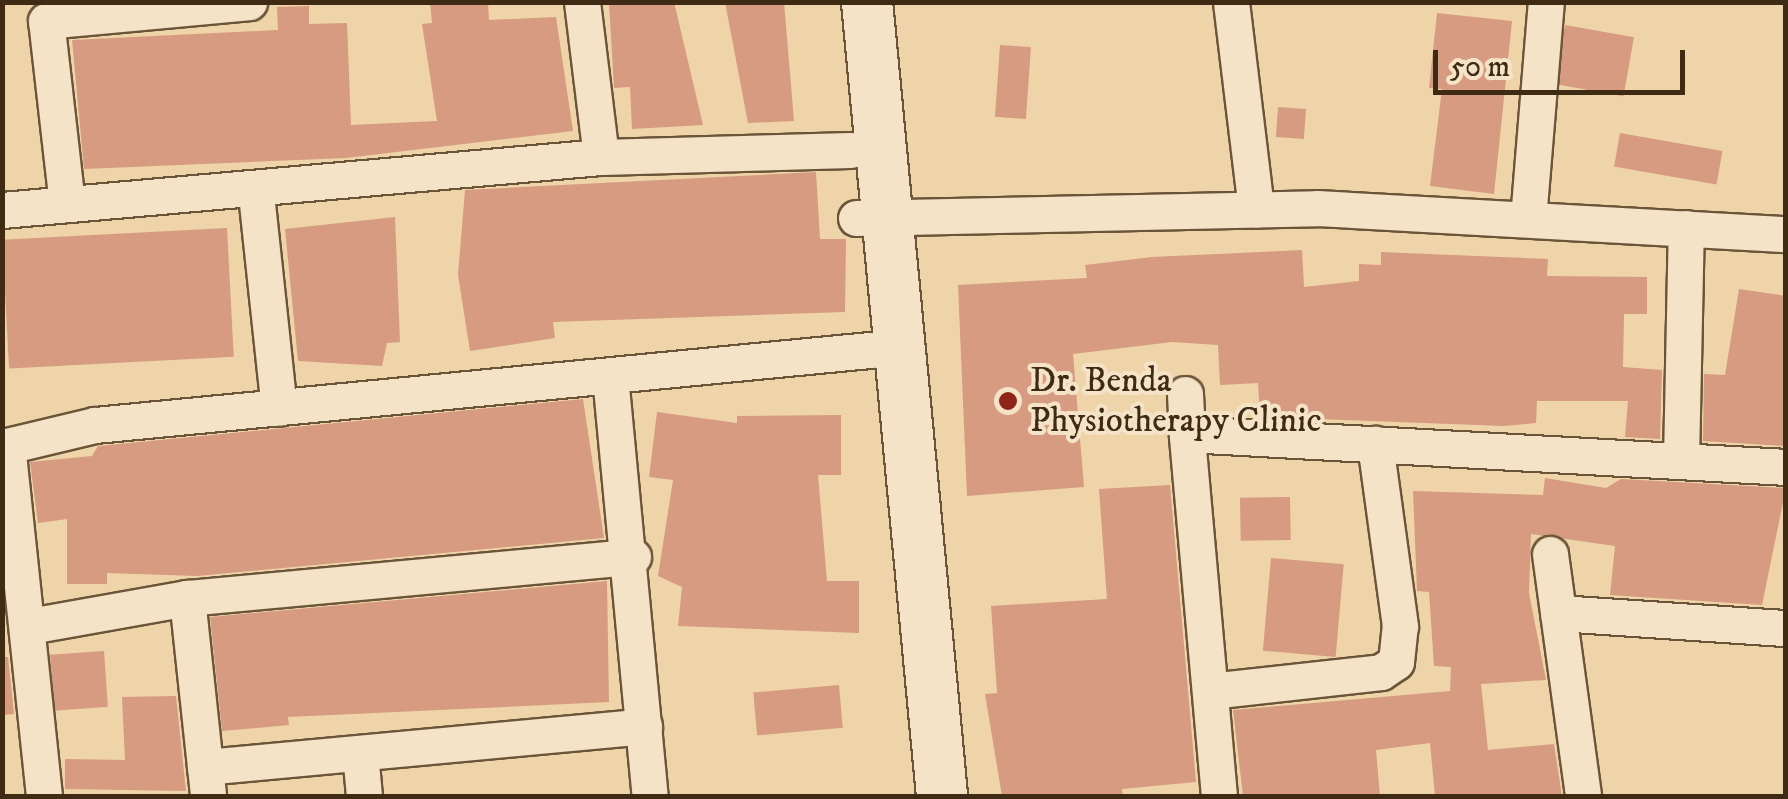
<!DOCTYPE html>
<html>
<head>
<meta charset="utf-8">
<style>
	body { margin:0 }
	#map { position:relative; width:1788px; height:799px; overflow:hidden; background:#eed4a8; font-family:"IM FELL DW Pica",serif }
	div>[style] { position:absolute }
	.building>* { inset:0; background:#d69b80; transform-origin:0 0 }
	.roads { filter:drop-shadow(2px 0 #6b5539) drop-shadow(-2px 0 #6b5539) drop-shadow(0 2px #6b5539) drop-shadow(0 -2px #6b5539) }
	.street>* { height:35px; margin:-17.5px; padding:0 17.5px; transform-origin:17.5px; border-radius:17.5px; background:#f4e3c6 }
	.secondary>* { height:50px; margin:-25px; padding:0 25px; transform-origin:25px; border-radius:25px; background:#f4e3c6 }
	.dots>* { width:28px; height:28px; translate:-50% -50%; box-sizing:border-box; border:5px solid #f4e3c6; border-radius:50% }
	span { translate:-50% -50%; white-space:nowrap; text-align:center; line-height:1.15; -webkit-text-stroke:8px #f4e3c6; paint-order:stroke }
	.poi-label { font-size:35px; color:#3f2b14 }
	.left { translate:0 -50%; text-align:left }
	.frame { position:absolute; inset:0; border:5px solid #3f2b14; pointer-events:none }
	.scale { position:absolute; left:1433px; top:50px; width:252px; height:45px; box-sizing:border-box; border:5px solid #3f2b14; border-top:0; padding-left:12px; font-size:30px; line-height:35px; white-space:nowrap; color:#3f2b14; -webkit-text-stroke:8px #f4e3c6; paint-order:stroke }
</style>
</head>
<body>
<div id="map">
	<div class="building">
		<div style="clip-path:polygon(430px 2px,488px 2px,489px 20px,556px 17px,573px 131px,346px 158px,84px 169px,72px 40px,278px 30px,277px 7px,309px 6px,309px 24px,347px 23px,351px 125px,437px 121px,422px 24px,432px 23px)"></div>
		<div style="clip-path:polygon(609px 2px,674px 2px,703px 125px,632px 129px,630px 87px,614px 88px)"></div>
		<div style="clip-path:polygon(725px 2px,784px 2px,794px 121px,748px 123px)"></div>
		<div style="clip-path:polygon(1437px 13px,1512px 21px,1494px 194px,1430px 186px,1442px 89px,1429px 88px)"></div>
		<div style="left:1565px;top:25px;width:70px;height:60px;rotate:10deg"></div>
		<div style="left:1000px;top:45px;width:31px;height:72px;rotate:4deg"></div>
		<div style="left:1278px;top:107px;width:28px;height:30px;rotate:4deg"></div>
		<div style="left:1620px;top:133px;width:104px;height:34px;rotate:10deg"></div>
		<div style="clip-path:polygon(816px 172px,820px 239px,846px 239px,845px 312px,553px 322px,555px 338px,470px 351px,458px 275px,465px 190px)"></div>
		<div style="clip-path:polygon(395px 217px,400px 342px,387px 343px,382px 366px,298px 361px,285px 229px)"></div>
		<div style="left:227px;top:228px;width:129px;height:225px;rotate:87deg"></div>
		<div style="clip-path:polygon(1302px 250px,1304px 287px,1359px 281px,1359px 264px,1381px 265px,1381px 252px,1548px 259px,1547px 276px,1647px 277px,1647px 314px,1624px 314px,1623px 367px,1662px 370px,1660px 439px,1625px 437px,1628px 401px,1537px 401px,1536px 423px,1504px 426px,1260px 417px,1258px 383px,1220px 385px,1218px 345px,1172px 342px,1073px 354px,1084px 487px,967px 496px,958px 285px,1087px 278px,1085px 265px,1152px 257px)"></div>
		<div style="clip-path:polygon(1739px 289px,1786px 296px,1786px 446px,1703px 441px,1704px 374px,1725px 375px)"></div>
		<div style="clip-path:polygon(583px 399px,604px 538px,197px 576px,107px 573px,107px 584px,67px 584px,67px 519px,38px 523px,30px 462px,92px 456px,98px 446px)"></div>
		<div style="clip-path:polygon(657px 412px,737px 423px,737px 416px,841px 415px,841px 475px,818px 475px,827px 581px,859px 581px,859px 633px,678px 626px,682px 587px,658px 576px,673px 480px,649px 477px)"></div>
		<div style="clip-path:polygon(1545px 478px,1606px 488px,1621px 479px,1786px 488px,1762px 605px,1610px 595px,1615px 546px,1531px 534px,1529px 593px,1546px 680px,1481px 684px,1488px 750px,1554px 744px,1562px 796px,1435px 796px,1430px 743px,1376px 750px,1380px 796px,1243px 796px,1233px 710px,1450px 691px,1451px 667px,1434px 666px,1429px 592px,1417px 591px,1413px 491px,1543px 495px)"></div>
		<div style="clip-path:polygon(1170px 485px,1196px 782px,1122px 789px,1123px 796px,1002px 796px,985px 694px,997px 693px,991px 606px,1107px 599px,1099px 489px)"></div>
		<div style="left:1290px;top:497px;width:43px;height:50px;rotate:89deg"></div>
		<div style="left:1271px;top:558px;width:73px;height:93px;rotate:5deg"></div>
		<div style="clip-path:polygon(607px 581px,609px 702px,288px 717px,289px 725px,222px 731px,210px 617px)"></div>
		<div style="left:104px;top:651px;width:56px;height:54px;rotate:86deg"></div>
		<div style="clip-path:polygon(2px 657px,8px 657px,14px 714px,2px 715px)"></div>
		<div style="left:839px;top:685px;width:43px;height:86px;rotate:85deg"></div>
		<div style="clip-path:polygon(176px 696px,186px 791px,65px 789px,65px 759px,125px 760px,122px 697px)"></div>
	</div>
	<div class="roads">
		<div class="street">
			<div style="left:582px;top:2px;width:156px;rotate:83deg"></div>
			<div style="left:1231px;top:2px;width:209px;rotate:83.1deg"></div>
			<div style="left:256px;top:194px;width:215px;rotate:83.9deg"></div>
			<div style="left:67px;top:204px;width:184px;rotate:-96.5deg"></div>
			<div style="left:46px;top:21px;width:204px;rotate:-5.3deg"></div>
			<div style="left:2px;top:210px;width:601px;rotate:-5.06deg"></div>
			<div style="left:601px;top:157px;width:249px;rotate:-1.6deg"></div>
			<div style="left:856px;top:218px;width:461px;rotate:-1.2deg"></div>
			<div style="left:1317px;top:208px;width:470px;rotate:3.2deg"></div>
			<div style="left:1528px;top:219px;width:218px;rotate:-85.3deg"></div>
			<div style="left:610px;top:376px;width:422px;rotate:84.6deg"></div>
			<div style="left:1185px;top:394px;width:40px;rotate:87.1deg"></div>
			<div style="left:1681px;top:460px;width:232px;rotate:-88.8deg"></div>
			<div style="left:1550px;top:554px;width:244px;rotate:82.2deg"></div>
			<div style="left:187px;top:598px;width:199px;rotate:83.9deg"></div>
			<div style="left:1558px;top:613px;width:228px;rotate:3.8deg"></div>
			<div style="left:30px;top:626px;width:159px;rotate:-10.1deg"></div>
			<div style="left:187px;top:598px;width:448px;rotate:-5.3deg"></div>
			<div style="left:1210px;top:691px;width:172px;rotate:-6.3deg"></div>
			<div style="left:1381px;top:672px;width:18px;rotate:-34deg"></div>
			<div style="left:1396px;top:662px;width:36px;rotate:-84deg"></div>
			<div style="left:1400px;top:626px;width:184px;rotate:-97.8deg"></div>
			<div style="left:360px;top:753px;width:43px;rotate:84.7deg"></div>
			<div style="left:205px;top:767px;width:441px;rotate:-5.3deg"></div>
			<div style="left:44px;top:796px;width:352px;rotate:-96deg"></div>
			<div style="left:7px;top:446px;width:90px;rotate:-13.4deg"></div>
			<div style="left:95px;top:425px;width:779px;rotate:-5.53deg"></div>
			<div style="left:1219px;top:796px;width:363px;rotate:-95.1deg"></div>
			<div style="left:1187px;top:434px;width:600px;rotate:3.15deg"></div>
		</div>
		<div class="secondary">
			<div style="left:867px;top:2px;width:798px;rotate:84.6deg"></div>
		</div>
	</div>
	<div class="dots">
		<div style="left:1008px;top:401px;background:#8f2418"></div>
	</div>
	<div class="poi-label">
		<span class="left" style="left:1030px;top:401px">Dr. Benda<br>Physiotherapy Clinic</span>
	</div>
	<div class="frame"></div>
	<div class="scale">50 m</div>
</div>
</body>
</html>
